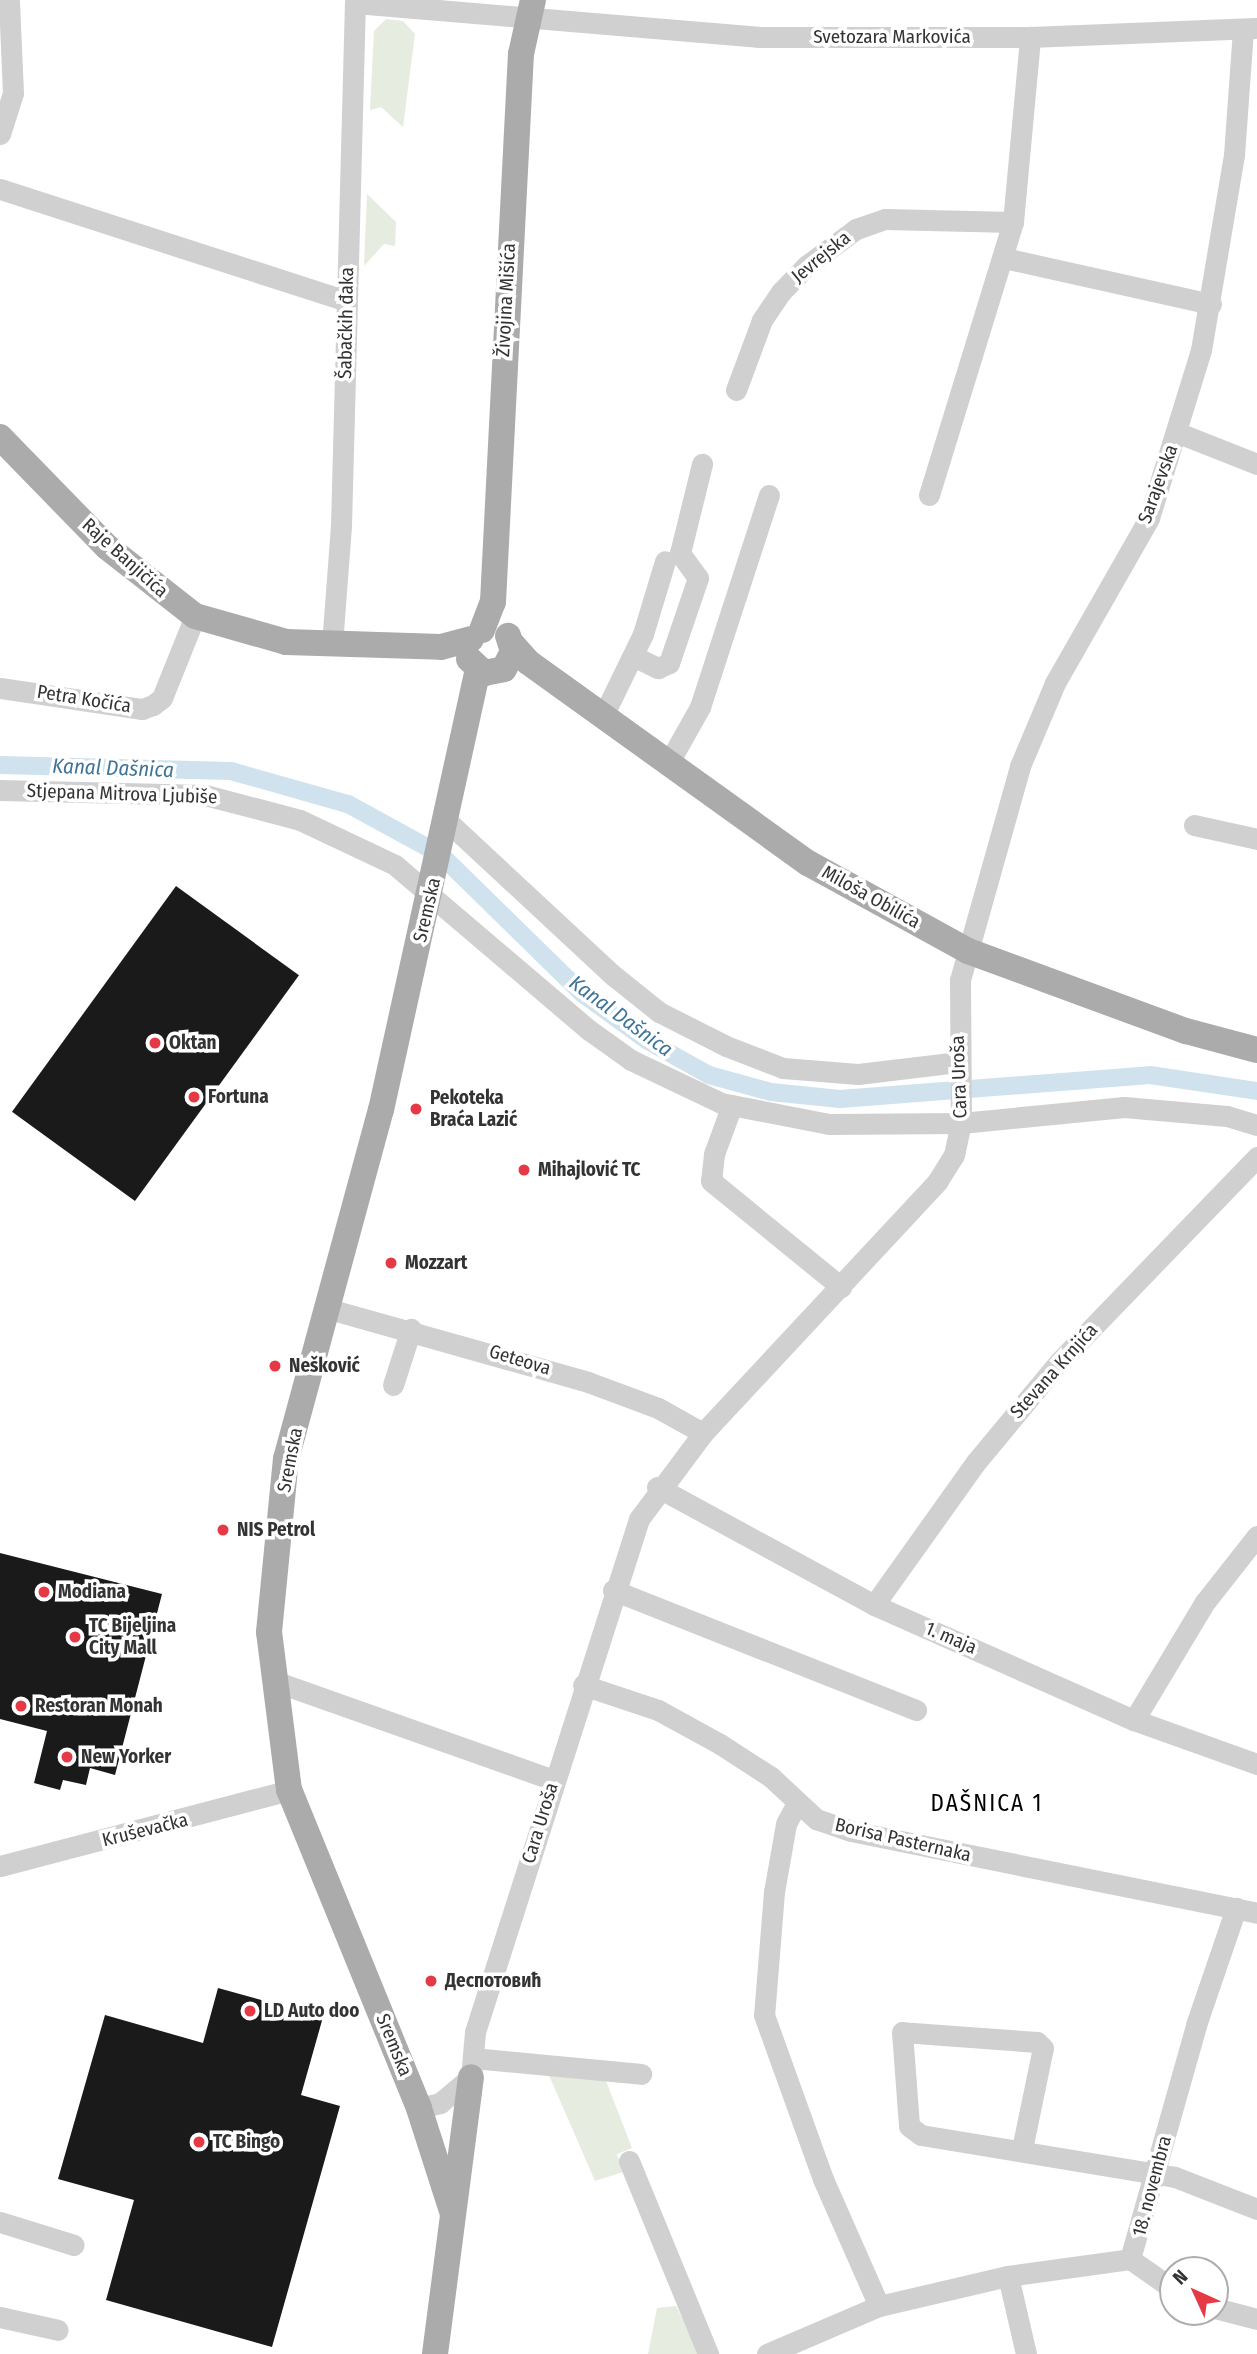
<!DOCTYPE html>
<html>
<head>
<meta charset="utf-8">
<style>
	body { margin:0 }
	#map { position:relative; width:1257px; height:2354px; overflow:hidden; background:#fff; font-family:"Fira Sans Condensed",sans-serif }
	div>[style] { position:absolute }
	.green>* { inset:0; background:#e6ecdf }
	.canal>* { height:18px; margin:-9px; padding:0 9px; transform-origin:9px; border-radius:9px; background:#cfe2ee }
	.building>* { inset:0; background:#1a1a1a; transform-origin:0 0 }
	.minor>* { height:21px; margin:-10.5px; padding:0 10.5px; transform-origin:10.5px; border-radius:10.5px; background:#d0d0d0 }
	.major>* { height:26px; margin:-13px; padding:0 13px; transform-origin:13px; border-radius:13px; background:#ababab }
	.dots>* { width:19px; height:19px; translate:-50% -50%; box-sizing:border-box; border:4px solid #fff; border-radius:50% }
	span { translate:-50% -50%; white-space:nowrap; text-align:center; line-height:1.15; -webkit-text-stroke:7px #fff; paint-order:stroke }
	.street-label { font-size:19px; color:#333 }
	.poi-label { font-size:19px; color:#333; font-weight:700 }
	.left { translate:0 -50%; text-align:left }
	.water-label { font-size:21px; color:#3f7597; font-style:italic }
	.quarter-label { font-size:23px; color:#000; letter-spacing:2px }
	.north { position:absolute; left:1159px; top:2256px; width:70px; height:70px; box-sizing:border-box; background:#fff; border:2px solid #adadad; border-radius:50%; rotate:315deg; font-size:19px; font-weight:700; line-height:28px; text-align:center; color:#333 }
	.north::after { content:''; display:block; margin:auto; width:24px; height:32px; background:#e63946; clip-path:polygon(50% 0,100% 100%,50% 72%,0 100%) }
</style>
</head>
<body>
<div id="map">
	<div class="green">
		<div style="clip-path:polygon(386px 19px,403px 21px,415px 34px,403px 127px,381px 107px,370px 110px,374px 31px)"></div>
		<div style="clip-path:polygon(367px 194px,396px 222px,395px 246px,384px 244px,364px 266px)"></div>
		<div style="clip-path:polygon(548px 2073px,606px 2081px,632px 2148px,617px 2154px,623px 2172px,595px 2181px)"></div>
		<div style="clip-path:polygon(676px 2306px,701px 2354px,648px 2354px,657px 2308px)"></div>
	</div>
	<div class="canal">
		<div style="left:0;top:765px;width:231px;rotate:1.5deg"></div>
		<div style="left:231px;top:771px;width:122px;rotate:15.8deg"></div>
		<div style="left:348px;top:804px;width:106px;rotate:28.7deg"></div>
		<div style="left:441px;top:855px;width:199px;rotate:44.4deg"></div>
		<div style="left:583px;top:994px;width:80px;rotate:35.9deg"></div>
		<div style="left:648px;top:1041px;width:70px;rotate:29.1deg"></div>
		<div style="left:709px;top:1075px;width:64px;rotate:15.3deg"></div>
		<div style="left:771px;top:1092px;width:69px;rotate:5.8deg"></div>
		<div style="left:840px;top:1099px;width:311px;rotate:-4.4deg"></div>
		<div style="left:1150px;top:1075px;width:108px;rotate:8.5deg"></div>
	</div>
	<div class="building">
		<div style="left:176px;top:886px;width:152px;height:279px;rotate:36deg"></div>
		<div style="clip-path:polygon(0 1553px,162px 1594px,115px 1775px,90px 1768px,86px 1785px,63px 1780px,60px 1790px,34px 1783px,47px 1731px,0 1719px)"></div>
		<div style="clip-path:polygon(218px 1988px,323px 2017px,301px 2095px,340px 2106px,272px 2347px,106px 2300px,134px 2200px,58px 2179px,105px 2015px,203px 2043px)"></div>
	</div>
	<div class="minor">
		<div style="left:355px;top:3px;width:404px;rotate:4.8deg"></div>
		<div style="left:758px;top:37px;width:272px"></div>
		<div style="left:1030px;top:37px;width:225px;rotate:-2.3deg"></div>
		<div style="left:0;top:134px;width:43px;rotate:-72.4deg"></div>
		<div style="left:13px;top:93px;width:93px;rotate:-92.5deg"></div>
		<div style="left:0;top:189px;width:364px;rotate:17.9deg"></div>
		<div style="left:1004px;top:258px;width:212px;rotate:12.5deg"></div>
		<div style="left:736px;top:390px;width:75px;rotate:-69.6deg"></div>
		<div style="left:762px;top:320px;width:34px;rotate:-56deg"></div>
		<div style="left:781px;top:292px;width:36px;rotate:-46deg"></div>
		<div style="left:806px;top:266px;width:62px;rotate:-36.5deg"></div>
		<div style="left:856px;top:229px;width:31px;rotate:-19deg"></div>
		<div style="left:885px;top:219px;width:128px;rotate:1.3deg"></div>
		<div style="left:1176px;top:432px;width:87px;rotate:21.6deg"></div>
		<div style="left:929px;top:495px;width:286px;rotate:-72.9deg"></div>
		<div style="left:1013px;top:222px;width:186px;rotate:-84.7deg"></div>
		<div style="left:332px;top:645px;width:120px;rotate:-85.7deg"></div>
		<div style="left:341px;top:525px;width:525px;rotate:-88.47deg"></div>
		<div style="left:633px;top:656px;width:28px;rotate:26deg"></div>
		<div style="left:658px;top:668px;width:12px;rotate:-24deg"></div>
		<div style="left:669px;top:663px;width:90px;rotate:-71.2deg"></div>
		<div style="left:698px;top:578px;width:31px;rotate:-126deg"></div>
		<div style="left:680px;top:553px;width:92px;rotate:-76.1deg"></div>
		<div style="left:0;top:688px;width:144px;rotate:8.4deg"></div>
		<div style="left:142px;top:709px;width:12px;rotate:-20deg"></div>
		<div style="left:153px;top:705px;width:11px;rotate:-38deg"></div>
		<div style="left:162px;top:698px;width:88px;rotate:-68.1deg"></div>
		<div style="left:604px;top:714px;width:89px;rotate:-64deg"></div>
		<div style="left:643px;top:634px;width:76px;rotate:-73.2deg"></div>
		<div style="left:668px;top:764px;width:65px;rotate:-60.7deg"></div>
		<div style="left:700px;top:707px;width:223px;rotate:-72deg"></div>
		<div style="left:0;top:790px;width:205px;rotate:1.4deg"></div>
		<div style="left:205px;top:795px;width:98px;rotate:14.7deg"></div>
		<div style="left:300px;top:820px;width:105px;rotate:25.3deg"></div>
		<div style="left:395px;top:865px;width:255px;rotate:40.4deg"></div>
		<div style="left:589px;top:1030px;width:52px;rotate:35.5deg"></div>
		<div style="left:631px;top:1060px;width:100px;rotate:25.5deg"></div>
		<div style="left:721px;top:1103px;width:110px;rotate:11deg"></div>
		<div style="left:829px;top:1124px;width:132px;rotate:-0.4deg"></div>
		<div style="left:961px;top:1123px;width:164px;rotate:-5.6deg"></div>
		<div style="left:1124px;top:1107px;width:103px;rotate:5deg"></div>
		<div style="left:1227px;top:1116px;width:31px;rotate:17deg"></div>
		<div style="left:447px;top:821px;width:228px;rotate:42.9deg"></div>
		<div style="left:614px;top:976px;width:58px;rotate:38.7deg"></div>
		<div style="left:659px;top:1012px;width:75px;rotate:26.9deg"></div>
		<div style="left:726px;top:1046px;width:61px;rotate:21.1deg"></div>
		<div style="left:783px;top:1068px;width:75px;rotate:4.6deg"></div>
		<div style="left:858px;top:1074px;width:102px;rotate:-6.8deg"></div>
		<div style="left:1194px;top:825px;width:65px;rotate:12.5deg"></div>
		<div style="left:732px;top:1105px;width:52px;rotate:110.2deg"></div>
		<div style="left:714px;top:1154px;width:27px;rotate:96deg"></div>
		<div style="left:711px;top:1181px;width:168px;rotate:39.2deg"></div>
		<div style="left:329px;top:1309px;width:269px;rotate:15.7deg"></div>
		<div style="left:588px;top:1382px;width:75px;rotate:20.4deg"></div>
		<div style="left:658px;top:1408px;width:51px;rotate:29.1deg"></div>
		<div style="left:393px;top:1385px;width:59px;rotate:-72.2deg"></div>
		<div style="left:657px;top:1487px;width:247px;rotate:28.5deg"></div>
		<div style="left:874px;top:1605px;width:284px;rotate:23.9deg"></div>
		<div style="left:1134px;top:1720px;width:131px;rotate:19.7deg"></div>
		<div style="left:613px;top:1590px;width:326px;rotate:21.6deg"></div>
		<div style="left:874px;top:1605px;width:176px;rotate:-54.5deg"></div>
		<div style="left:976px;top:1462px;width:131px;rotate:-50.3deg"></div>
		<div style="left:1060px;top:1361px;width:284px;rotate:-46deg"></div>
		<div style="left:274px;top:1681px;width:296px;rotate:19.5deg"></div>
		<div style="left:583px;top:1685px;width:79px;rotate:18.4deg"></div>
		<div style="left:658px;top:1710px;width:71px;rotate:28.7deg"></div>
		<div style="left:720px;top:1744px;width:61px;rotate:32.9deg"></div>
		<div style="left:771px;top:1777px;width:62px;rotate:43deg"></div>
		<div style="left:816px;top:1819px;width:37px;rotate:19deg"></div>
		<div style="left:851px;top:1831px;width:414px;rotate:11.4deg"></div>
		<div style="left:1134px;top:1720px;width:138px;rotate:-59deg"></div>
		<div style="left:1205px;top:1602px;width:84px;rotate:-51.8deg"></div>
		<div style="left:796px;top:1805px;width:21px;rotate:118deg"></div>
		<div style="left:786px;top:1824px;width:69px;rotate:100deg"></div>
		<div style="left:774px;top:1892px;width:123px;rotate:94.6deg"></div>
		<div style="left:764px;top:2015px;width:174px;rotate:70.2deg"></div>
		<div style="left:823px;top:2179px;width:139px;rotate:66.2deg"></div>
		<div style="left:879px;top:2306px;width:132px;rotate:-13.1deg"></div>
		<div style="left:1008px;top:2276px;width:123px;rotate:-7.9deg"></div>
		<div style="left:1130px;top:2259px;width:243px;rotate:-74.2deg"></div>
		<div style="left:1196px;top:2025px;width:124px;rotate:-71.1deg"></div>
		<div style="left:0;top:1866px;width:299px;rotate:-14.7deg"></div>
		<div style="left:473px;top:2058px;width:169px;rotate:5.4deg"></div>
		<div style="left:419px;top:2108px;width:22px;rotate:-13deg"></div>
		<div style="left:440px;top:2103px;width:40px;rotate:-40deg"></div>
		<div style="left:471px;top:2077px;width:45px;rotate:-84.9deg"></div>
		<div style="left:475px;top:2032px;width:539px;rotate:-72.27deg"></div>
		<div style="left:639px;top:1519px;width:107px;rotate:-53.3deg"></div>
		<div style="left:703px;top:1433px;width:343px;rotate:-47deg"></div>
		<div style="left:937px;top:1182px;width:32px;rotate:-58deg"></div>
		<div style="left:954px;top:1155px;width:33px;rotate:-78deg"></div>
		<div style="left:961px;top:1123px;width:143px;rotate:-90.4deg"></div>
		<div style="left:960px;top:980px;width:222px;rotate:-74.3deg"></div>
		<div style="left:1020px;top:766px;width:90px;rotate:-67.1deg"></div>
		<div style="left:1055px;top:683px;width:190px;rotate:-60.3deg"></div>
		<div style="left:1149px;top:518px;width:176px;rotate:-72.8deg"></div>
		<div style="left:1201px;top:350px;width:198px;rotate:-80.4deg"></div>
		<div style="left:1234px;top:155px;width:126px;rotate:-85.9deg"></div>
		<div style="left:1022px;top:2149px;width:103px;rotate:-78.3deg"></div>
		<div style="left:1043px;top:2048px;width:8px;rotate:-135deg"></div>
		<div style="left:1037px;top:2042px;width:135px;rotate:-175.8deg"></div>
		<div style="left:902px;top:2032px;width:94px;rotate:85.7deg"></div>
		<div style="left:909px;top:2126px;width:15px;rotate:37deg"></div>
		<div style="left:921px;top:2135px;width:257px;rotate:9.4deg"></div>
		<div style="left:1175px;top:2177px;width:88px;rotate:21.3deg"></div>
		<div style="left:629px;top:2161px;width:209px;rotate:67.7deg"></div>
		<div style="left:0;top:2222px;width:77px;rotate:17.3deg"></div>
		<div style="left:1130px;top:2259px;width:52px;rotate:34.9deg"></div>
		<div style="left:1008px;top:2276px;width:80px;rotate:77deg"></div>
		<div style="left:1215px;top:2308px;width:43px;rotate:14.7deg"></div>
		<div style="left:0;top:2317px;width:59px;rotate:12.6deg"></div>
		<div style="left:767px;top:2354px;width:122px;rotate:-23.2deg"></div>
	</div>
	<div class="major">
		<div style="left:0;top:437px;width:153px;rotate:45.8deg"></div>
		<div style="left:107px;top:547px;width:112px;rotate:38.1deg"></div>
		<div style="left:195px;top:616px;width:95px;rotate:15.9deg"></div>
		<div style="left:286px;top:642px;width:155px;rotate:1.8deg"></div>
		<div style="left:441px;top:647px;width:31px;rotate:-15deg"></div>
		<div style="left:482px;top:630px;width:30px;rotate:-69deg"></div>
		<div style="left:493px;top:602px;width:549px;rotate:-87.08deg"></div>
		<div style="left:521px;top:54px;width:55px;rotate:-77.5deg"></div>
		<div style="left:512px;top:644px;width:24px;rotate:48deg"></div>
		<div style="left:528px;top:662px;width:345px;rotate:35.7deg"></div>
		<div style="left:808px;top:863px;width:183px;rotate:28.8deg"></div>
		<div style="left:968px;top:951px;width:232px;rotate:20.2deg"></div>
		<div style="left:1186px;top:1031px;width:73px;rotate:15deg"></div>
		<div style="left:469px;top:659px;width:21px;rotate:43deg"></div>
		<div style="left:484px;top:673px;width:20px;rotate:-11deg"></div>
		<div style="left:504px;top:669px;width:20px;rotate:-63deg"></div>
		<div style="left:513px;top:651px;width:16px;rotate:-108deg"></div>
		<div style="left:452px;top:2211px;width:108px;rotate:-107.8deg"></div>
		<div style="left:419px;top:2108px;width:344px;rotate:-112.2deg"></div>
		<div style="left:289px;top:1790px;width:159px;rotate:-97.2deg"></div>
		<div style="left:269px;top:1632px;width:174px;rotate:-84.4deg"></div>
		<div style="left:286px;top:1459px;width:362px;rotate:-74.8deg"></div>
		<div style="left:381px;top:1110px;width:451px;rotate:-77.6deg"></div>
		<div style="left:435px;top:2354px;width:279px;rotate:-82.6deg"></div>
	</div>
	<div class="dots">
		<div style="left:155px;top:1043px;background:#e63946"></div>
		<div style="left:194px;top:1097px;background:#e63946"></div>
		<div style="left:416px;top:1109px;background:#e63946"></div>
		<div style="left:524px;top:1170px;background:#e63946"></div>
		<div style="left:391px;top:1263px;background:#e63946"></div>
		<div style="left:275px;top:1366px;background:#e63946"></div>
		<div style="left:223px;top:1530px;background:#e63946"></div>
		<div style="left:44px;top:1592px;background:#e63946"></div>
		<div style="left:75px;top:1637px;background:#e63946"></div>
		<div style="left:21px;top:1706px;background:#e63946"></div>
		<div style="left:67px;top:1757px;background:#e63946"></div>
		<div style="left:431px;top:1981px;background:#e63946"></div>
		<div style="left:250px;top:2011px;background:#e63946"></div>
		<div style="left:199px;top:2142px;background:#e63946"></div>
	</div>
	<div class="street-label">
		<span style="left:892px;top:37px">Svetozara Markovića</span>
		<span style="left:821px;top:257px;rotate:-39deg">Jevrejska</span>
		<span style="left:506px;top:300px;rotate:-87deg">Živojina Mišića</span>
		<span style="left:346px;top:323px;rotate:-89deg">Šabačkih đaka</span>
		<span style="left:1158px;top:484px;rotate:-70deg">Sarajevska</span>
		<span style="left:125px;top:558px;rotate:42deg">Raje Banjičića</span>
		<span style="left:84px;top:699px;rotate:9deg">Petra Kočića</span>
		<span style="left:122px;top:794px;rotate:2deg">Stjepana Mitrova Ljubiše</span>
		<span style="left:871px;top:897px;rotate:29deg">Miloša Obilića</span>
		<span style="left:427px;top:910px;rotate:-77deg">Sremska</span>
		<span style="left:959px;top:1077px;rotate:-92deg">Cara Uroša</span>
		<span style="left:520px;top:1360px;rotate:17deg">Geteova</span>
		<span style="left:1054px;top:1371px;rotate:-48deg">Stevana Krnjića</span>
		<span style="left:290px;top:1460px;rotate:-79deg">Sremska</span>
		<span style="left:951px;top:1638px;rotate:23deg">1. maja</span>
		<span style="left:540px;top:1823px;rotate:-73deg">Cara Uroša</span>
		<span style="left:145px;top:1830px;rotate:-14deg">Kruševačka</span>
		<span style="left:903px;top:1840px;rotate:13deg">Borisa Pasternaka</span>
		<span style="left:394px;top:2045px;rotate:68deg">Sremska</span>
		<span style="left:1152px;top:2186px;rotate:-75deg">18. novembra</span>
	</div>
	<div class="poi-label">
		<span class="left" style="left:169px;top:1043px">Oktan</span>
		<span class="left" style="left:208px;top:1097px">Fortuna</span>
		<span class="left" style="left:430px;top:1109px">Pekoteka<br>Braća Lazić</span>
		<span class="left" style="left:538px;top:1170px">Mihajlović TC</span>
		<span class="left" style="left:405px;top:1263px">Mozzart</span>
		<span class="left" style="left:289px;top:1366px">Nešković</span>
		<span class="left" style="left:237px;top:1530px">NIS Petrol</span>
		<span class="left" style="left:58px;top:1592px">Modiana</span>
		<span class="left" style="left:89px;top:1637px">TC Bijeljina<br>City Mall</span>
		<span class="left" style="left:35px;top:1706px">Restoran Monah</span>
		<span class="left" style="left:81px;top:1757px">New Yorker</span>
		<span class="left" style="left:445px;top:1981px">Деспотовић</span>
		<span class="left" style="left:264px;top:2011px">LD Auto doo</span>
		<span class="left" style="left:213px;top:2142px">TC Bingo</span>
	</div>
	<div class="water-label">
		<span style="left:113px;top:768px;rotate:2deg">Kanal Dašnica</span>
		<span style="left:621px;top:1016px;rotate:36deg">Kanal Dašnica</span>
	</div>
	<div class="quarter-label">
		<span style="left:987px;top:1803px">DAŠNICA 1</span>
	</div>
	<div class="north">N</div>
</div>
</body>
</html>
